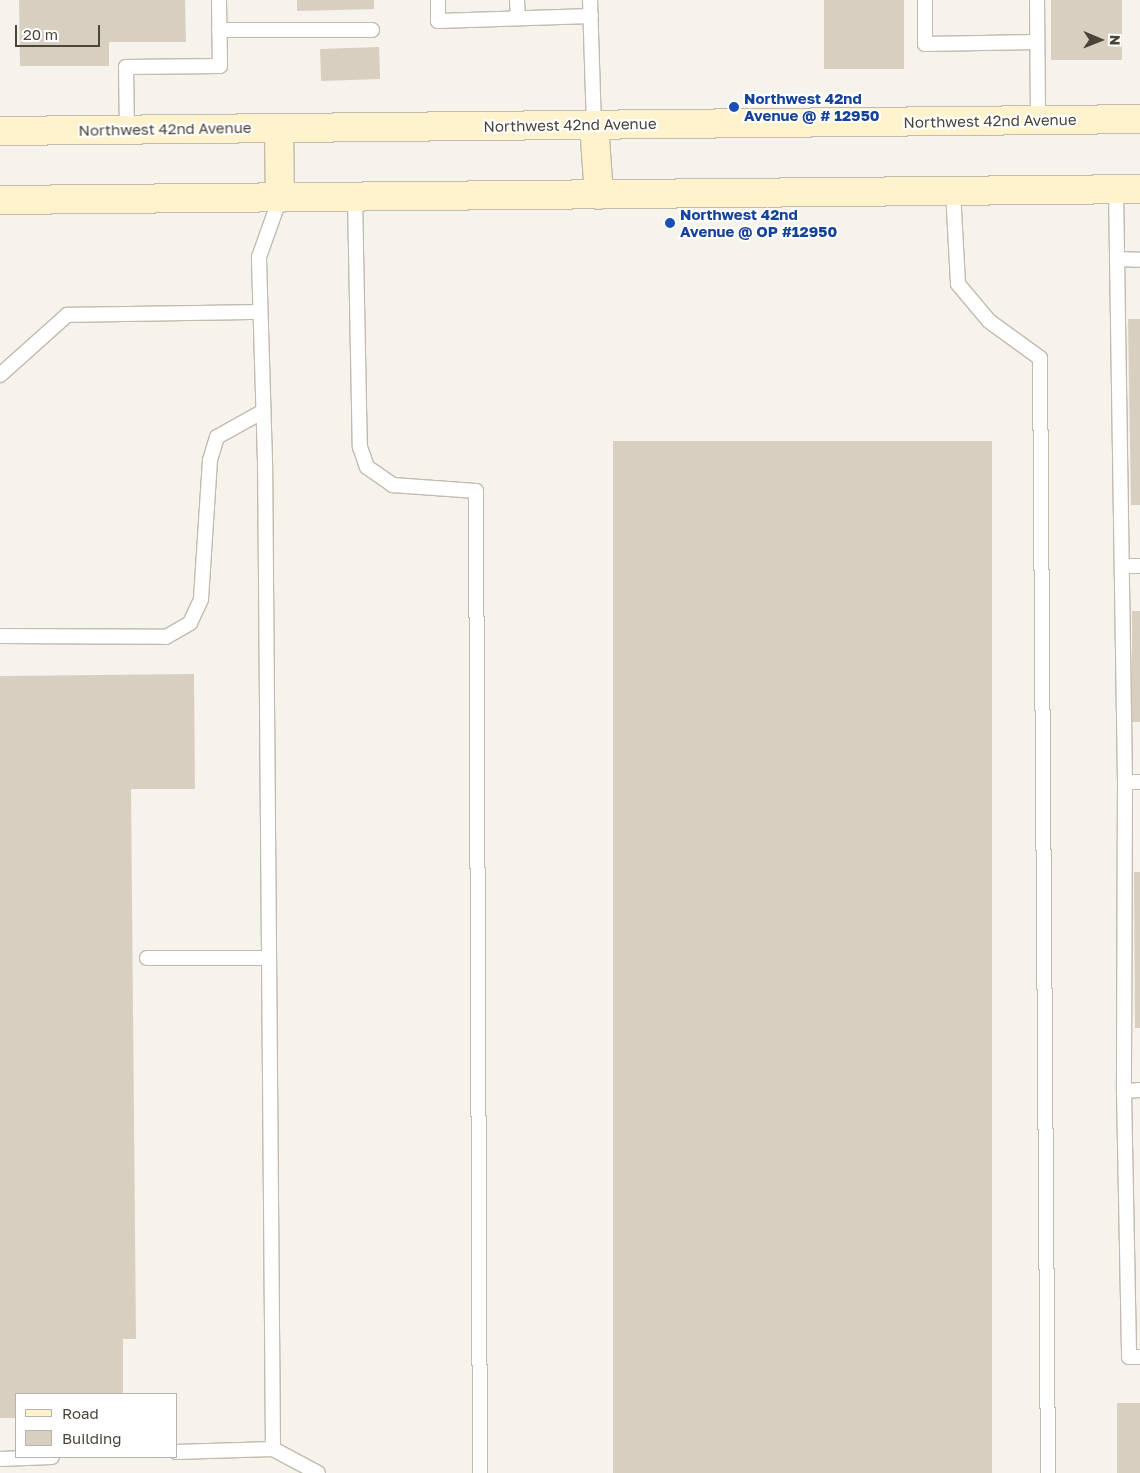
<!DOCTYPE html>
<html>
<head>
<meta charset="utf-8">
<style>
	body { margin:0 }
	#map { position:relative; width:1140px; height:1473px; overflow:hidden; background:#f6f3ec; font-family:"Golos Text",sans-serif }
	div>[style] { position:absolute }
	.building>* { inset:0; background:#d8cfc1; transform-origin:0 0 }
	.roads { filter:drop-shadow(1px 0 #c2bbae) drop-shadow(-1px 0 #c2bbae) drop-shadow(0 1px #c2bbae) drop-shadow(0 -1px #c2bbae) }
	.lane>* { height:14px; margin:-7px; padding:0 7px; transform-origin:7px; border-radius:7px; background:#fff }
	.secondary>* { height:28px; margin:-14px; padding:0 14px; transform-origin:14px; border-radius:14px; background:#fff3cd }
	.dots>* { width:14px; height:14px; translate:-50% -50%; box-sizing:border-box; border:2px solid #fff; border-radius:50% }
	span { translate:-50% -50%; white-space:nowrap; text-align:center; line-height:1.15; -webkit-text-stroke:4px #fff; paint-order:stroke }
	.transit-label { font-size:15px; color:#164399; font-weight:700 }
	.left { translate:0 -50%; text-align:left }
	.street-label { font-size:15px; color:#4b4439 }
	.legend { position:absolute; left:15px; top:1393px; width:162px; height:65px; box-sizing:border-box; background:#fff; border:1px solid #b7b4b0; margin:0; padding:6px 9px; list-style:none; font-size:15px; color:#4b4439 }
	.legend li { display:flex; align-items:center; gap:10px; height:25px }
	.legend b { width:25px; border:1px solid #b7b4b0 }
	.north { position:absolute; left:1075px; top:15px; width:50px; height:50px; -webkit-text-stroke:4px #fff; paint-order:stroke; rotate:91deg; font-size:14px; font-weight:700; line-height:20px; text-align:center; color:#4b4439 }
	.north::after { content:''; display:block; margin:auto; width:18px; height:22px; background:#4b4439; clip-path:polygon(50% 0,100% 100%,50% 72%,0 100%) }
	.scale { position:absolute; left:15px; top:25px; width:85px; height:22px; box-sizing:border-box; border:2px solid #4b4439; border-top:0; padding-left:6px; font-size:15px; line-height:18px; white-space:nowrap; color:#4b4439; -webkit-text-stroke:4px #fff; paint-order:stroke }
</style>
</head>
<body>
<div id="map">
	<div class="building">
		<div style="clip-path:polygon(19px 0,185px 0,186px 42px,109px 42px,109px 66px,20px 66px)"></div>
		<div style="clip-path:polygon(297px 0,374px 0,374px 9px,297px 11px)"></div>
		<div style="left:824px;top:0;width:80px;height:69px"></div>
		<div style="left:1051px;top:0;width:71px;height:60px"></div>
		<div style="left:379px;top:47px;width:32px;height:59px;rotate:88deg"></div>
		<div style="clip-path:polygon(1128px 319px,1140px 319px,1140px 505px,1131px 505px)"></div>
		<div style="left:992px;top:441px;width:1032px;height:379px;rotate:90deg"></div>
		<div style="left:1132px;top:611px;width:8px;height:111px"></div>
		<div style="clip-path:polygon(194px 674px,195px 789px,131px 789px,136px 1339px,123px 1339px,123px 1394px,16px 1394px,16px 1418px,0 1418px,0 676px)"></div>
		<div style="clip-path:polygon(1134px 872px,1140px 872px,1140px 1028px,1135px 1028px)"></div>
		<div style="left:1117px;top:1403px;width:23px;height:70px"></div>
	</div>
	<div class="roads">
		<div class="lane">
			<div style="left:438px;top:0;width:21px;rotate:90deg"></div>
			<div style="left:438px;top:21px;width:153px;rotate:-1.9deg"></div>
			<div style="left:517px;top:0;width:18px;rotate:87deg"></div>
			<div style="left:590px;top:0;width:125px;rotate:88.2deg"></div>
			<div style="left:925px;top:0;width:44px;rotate:90deg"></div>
			<div style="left:925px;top:44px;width:112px;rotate:-1deg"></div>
			<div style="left:1037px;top:0;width:120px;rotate:89.5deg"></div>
			<div style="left:219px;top:30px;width:153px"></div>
			<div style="left:127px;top:130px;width:63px;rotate:-90.9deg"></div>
			<div style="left:126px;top:67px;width:94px;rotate:-0.6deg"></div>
			<div style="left:220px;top:66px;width:66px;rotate:-90.9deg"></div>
			<div style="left:1116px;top:189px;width:593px;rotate:89.13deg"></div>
			<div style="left:1125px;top:782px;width:309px;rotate:90.2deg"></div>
			<div style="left:953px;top:191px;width:93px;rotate:86.9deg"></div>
			<div style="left:958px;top:284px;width:48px;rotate:50deg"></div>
			<div style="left:989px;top:321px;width:63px;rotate:36deg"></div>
			<div style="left:1040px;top:358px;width:1115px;rotate:89.59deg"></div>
			<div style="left:355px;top:197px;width:250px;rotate:88.9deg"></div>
			<div style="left:360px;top:447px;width:21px;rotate:71deg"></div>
			<div style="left:367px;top:467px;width:32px;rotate:35deg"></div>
			<div style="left:393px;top:485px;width:83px;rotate:4.1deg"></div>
			<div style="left:476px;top:491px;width:982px;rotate:89.77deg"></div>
			<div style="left:1117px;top:259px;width:23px;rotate:2deg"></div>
			<div style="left:0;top:375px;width:90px;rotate:-41.8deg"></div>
			<div style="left:67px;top:315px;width:192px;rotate:-0.9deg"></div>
			<div style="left:1122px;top:566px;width:18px"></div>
			<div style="left:0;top:636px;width:166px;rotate:0.3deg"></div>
			<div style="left:166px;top:637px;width:28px;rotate:-30deg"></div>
			<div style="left:190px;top:623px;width:26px;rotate:-65deg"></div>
			<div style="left:201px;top:599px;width:139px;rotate:-86.3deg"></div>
			<div style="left:210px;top:460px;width:24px;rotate:-73deg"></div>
			<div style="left:217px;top:437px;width:49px;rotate:-29.2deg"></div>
			<div style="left:1125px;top:782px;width:15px"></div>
			<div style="left:147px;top:958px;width:122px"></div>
			<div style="left:1140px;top:1090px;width:16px;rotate:176deg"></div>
			<div style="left:1124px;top:1091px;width:266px;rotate:88.9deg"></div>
			<div style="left:1129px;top:1357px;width:11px"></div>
			<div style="left:273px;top:1449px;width:987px;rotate:-90.46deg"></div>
			<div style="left:265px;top:462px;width:205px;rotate:-91.7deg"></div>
			<div style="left:259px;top:257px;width:63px;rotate:-70.4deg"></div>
			<div style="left:176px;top:1452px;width:97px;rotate:-1.8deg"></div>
			<div style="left:273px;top:1449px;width:51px;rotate:28.1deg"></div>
			<div style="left:0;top:1459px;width:52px;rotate:-2.2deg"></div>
		</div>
		<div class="secondary">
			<div style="left:594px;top:125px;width:70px;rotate:85.9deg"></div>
			<div style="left:279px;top:128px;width:70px;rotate:89.2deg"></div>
			<div style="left:0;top:131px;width:1140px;rotate:-0.6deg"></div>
			<div style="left:0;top:200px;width:1140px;rotate:-0.55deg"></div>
		</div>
	</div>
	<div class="dots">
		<div style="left:734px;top:107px;background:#1a4fb4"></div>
		<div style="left:670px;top:223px;background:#1a4fb4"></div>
	</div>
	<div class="transit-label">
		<span class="left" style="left:744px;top:107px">Northwest 42nd<br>Avenue @ # 12950</span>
		<span class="left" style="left:680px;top:223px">Northwest 42nd<br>Avenue @ OP #12950</span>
	</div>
	<div class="street-label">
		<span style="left:990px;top:121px;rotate:-1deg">Northwest 42nd Avenue</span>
		<span style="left:570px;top:125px;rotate:-1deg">Northwest 42nd Avenue</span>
		<span style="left:165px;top:129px;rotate:-1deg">Northwest 42nd Avenue</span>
	</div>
	<ul class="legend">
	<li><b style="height:6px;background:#fff3cd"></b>Road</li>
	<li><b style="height:14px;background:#d8cfc1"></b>Building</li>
	</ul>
	<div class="north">N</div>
	<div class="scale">20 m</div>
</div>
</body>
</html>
